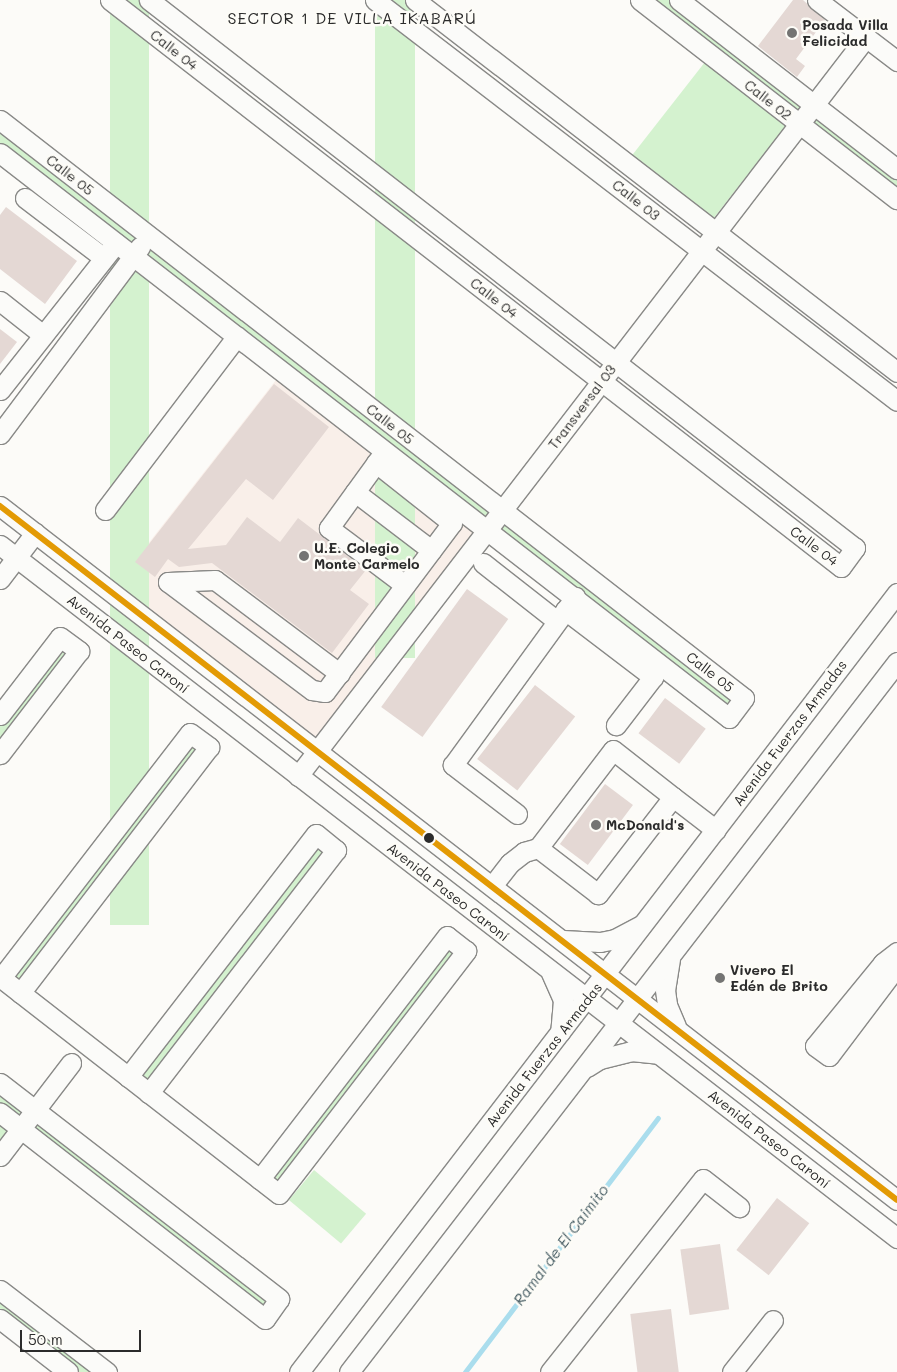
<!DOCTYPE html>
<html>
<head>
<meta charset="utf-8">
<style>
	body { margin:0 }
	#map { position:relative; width:897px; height:1372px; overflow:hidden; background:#fcfbf8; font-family:Mali,sans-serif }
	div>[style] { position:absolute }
	.built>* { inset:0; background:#f9efe9; transform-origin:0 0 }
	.green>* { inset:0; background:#d4f2cf; transform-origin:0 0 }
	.stream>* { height:5px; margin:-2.5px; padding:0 2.5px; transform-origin:2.5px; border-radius:2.5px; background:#aadded }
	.building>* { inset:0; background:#e4d8d4; transform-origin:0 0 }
	.roads { filter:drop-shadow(1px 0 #898987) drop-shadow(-1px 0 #898987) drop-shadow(0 1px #898987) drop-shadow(0 -1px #898987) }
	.minor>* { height:19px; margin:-9.5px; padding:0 9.5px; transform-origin:9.5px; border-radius:9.5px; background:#fbfbf9 }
	.bus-1>* { height:6px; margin:-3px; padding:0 3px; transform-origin:3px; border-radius:3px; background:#e39a04 }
	.dots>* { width:14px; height:14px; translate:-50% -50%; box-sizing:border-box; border:2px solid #fdfcf7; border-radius:50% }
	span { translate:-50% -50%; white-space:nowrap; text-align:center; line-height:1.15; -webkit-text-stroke:5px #fdfcf7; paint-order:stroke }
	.poi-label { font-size:14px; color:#2b2b2b; font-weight:700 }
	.left { translate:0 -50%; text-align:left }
	.street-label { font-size:14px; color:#2b2b2b }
	.water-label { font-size:15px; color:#475d64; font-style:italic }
	.quarter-label { font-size:16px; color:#2b2b2b; letter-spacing:1px }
	.scale { position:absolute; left:20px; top:1330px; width:121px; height:22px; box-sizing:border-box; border:2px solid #2b2b2b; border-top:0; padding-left:6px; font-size:15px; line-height:18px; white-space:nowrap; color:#2b2b2b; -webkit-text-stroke:4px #fdfcf7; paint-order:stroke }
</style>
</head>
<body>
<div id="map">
	<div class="built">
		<div style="left:283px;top:371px;width:259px;height:281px;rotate:38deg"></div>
	</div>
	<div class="green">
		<div style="left:110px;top:0;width:39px;height:925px"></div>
		<div style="left:375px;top:0;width:40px;height:658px"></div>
		<div style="clip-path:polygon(640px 0,678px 0,897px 169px,897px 199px)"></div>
		<div style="left:705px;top:62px;width:103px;height:120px;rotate:38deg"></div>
		<div style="left:0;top:120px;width:941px;height:33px;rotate:38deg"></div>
		<div style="clip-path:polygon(60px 637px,79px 651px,0 754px,0 715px)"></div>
		<div style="left:190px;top:733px;width:24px;height:309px;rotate:36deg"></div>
		<div style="left:316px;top:834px;width:26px;height:307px;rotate:39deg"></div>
		<div style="left:447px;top:936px;width:24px;height:307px;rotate:38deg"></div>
		<div style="clip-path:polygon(0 1084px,279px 1299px,265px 1319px,21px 1129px,0 1156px)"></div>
		<div style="left:314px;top:1170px;width:68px;height:39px;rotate:40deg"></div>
		<div style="clip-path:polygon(0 1290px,107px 1372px,68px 1372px,0 1319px)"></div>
	</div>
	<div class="stream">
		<div style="left:465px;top:1372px;width:319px;rotate:-52.8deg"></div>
	</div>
	<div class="building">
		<div style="clip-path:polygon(793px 0,803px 0,825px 20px,796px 59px,805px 66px,797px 77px,758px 46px)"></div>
		<div style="clip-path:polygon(6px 207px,77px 261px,45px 304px,0 269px,0 215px)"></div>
		<div style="clip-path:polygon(0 329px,17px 342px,0 364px)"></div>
		<div style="clip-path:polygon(274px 384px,329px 427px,273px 500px,246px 479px,188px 549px,226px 545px,247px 517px,280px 542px,298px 518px,366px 570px,350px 590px,369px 604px,332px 653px,212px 563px,179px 567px,168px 559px,155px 577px,135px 562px)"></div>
		<div style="left:467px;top:589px;width:51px;height:146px;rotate:36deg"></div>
		<div style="left:535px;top:685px;width:51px;height:94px;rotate:38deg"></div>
		<div style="left:665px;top:698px;width:51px;height:44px;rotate:37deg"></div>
		<div style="left:605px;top:784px;width:35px;height:75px;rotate:37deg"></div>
		<div style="left:777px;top:1198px;width:41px;height:66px;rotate:38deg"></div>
		<div style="left:720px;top:1244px;width:66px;height:40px;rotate:82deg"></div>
		<div style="left:671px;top:1309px;width:64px;height:41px;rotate:83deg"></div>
	</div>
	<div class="roads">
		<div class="minor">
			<div style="left:110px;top:0;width:925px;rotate:37.8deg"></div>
			<div style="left:841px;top:567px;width:24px;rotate:-54deg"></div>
			<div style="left:855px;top:548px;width:894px;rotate:-142.18deg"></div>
			<div style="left:375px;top:0;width:658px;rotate:37.53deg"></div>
			<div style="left:415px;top:0;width:609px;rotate:37.66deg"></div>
			<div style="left:640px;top:0;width:325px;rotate:37.8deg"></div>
			<div style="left:679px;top:0;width:276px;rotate:37.8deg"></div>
			<div style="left:817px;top:0;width:101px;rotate:37.3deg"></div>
			<div style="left:0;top:120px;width:942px;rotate:37.84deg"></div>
			<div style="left:744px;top:698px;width:25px;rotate:127deg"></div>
			<div style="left:729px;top:718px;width:922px;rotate:-142.22deg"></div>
			<div style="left:25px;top:198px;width:99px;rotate:37.2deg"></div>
			<div style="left:0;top:301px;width:55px;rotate:38.3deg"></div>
			<div style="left:0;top:390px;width:187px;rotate:-51.7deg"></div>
			<div style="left:0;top:434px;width:234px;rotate:-53.2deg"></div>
			<div style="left:384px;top:452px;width:94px;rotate:125.9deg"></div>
			<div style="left:329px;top:528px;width:95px;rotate:36.9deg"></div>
			<div style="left:355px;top:492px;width:96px;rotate:37.3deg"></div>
			<div style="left:0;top:506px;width:1134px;rotate:37.73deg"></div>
			<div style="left:105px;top:510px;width:218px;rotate:-52.8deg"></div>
			<div style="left:0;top:545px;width:1134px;rotate:37.69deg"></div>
			<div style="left:483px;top:563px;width:94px;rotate:38.1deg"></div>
			<div style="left:0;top:579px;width:58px;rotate:-52.7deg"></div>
			<div style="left:168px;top:582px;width:180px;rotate:36.9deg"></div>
			<div style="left:312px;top:690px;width:13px;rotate:9deg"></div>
			<div style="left:325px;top:692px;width:211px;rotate:-53.1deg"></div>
			<div style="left:452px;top:523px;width:97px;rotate:-141.7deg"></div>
			<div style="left:168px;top:582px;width:47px;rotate:-2.4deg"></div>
			<div style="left:215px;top:580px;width:156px;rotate:36.9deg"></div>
			<div style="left:565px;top:610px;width:111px;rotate:37.3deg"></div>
			<div style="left:653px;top:677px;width:61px;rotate:127.6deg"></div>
			<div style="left:0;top:715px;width:98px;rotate:-52.4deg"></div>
			<div style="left:60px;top:637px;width:24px;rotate:36deg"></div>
			<div style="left:79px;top:651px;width:130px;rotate:127.5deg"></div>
			<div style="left:298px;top:776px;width:932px;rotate:-52.45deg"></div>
			<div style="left:673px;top:797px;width:54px;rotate:37.5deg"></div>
			<div style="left:517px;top:814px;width:81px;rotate:-142.6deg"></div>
			<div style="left:453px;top:765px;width:208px;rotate:-54deg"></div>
			<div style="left:492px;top:886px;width:29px;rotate:-52deg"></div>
			<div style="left:510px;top:863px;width:18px;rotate:-38deg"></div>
			<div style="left:524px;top:852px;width:15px;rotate:-16deg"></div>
			<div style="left:538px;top:848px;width:123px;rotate:-52.6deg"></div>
			<div style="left:613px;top:750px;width:76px;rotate:38.1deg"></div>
			<div style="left:673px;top:797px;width:123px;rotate:127.7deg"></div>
			<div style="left:598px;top:894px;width:76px;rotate:-142.5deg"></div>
			<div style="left:563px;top:940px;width:37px;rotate:3deg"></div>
			<div style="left:600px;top:942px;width:15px;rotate:-11deg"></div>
			<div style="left:615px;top:939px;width:30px;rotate:-28deg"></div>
			<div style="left:897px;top:952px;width:18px;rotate:142deg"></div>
			<div style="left:883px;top:963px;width:107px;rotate:129.3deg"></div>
			<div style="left:815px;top:1046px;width:17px;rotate:36deg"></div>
			<div style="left:829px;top:1056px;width:113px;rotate:-52.9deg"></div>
			<div style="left:670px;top:959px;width:31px;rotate:99deg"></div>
			<div style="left:665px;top:990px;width:15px;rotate:82deg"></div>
			<div style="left:667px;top:1005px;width:23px;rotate:67deg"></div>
			<div style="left:551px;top:973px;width:30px;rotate:66deg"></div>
			<div style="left:563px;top:1000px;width:32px;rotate:95deg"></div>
			<div style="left:0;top:977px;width:353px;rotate:37.9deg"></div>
			<div style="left:279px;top:1194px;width:307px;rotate:-52.4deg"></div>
			<div style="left:466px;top:951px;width:24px;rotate:-142deg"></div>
			<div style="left:447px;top:936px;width:307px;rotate:127.6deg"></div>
			<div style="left:1px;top:978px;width:309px;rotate:-52.4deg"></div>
			<div style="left:190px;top:733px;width:24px;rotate:36deg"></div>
			<div style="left:209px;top:747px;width:310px;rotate:127.5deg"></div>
			<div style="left:587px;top:1067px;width:15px;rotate:-32deg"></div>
			<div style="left:600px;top:1059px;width:32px;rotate:-14deg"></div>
			<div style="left:631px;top:1051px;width:27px;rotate:6deg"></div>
			<div style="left:128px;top:1077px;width:307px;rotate:-52.3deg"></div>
			<div style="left:316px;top:834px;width:26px;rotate:39deg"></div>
			<div style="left:336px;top:850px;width:307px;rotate:127.6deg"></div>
			<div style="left:0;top:1083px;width:353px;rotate:37.7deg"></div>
			<div style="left:279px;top:1299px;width:24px;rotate:125deg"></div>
			<div style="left:265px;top:1319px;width:336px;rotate:-142.1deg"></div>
			<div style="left:0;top:1156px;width:117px;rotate:-52.6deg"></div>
			<div style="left:0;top:1290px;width:135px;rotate:37.5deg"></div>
			<div style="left:0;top:1319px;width:86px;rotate:37.9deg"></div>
			<div style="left:299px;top:1372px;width:982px;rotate:-52.49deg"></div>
			<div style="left:349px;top:1372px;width:897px;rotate:-52.34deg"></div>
			<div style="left:550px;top:1372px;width:246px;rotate:-51.6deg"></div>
			<div style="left:703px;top:1179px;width:46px;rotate:37.9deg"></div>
			<div style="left:732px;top:1372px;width:66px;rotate:-51.7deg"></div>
		</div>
	</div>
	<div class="bus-1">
		<div style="left:0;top:506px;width:1134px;rotate:37.73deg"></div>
	</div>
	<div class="dots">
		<div style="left:792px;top:33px;background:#747473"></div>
		<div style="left:304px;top:556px;background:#747473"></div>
		<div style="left:596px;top:825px;background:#747473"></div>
		<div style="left:429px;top:838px;background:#2b2b2b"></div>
		<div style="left:720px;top:978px;background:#747473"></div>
	</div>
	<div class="poi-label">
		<span class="left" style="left:802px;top:33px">Posada Villa<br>Felicidad</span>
		<span class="left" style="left:314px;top:556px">U.E. Colegio<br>Monte Carmelo</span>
		<span class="left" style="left:606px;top:825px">McDonald's</span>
		<span class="left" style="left:730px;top:978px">Vivero El<br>Edén de Brito</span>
	</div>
	<div class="street-label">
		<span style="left:174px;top:50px;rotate:38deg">Calle 04</span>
		<span style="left:768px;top:100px;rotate:38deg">Calle 02</span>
		<span style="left:70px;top:175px;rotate:38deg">Calle 05</span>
		<span style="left:636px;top:200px;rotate:38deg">Calle 03</span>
		<span style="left:494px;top:298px;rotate:38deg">Calle 04</span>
		<span style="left:582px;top:407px;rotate:-53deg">Transversal 03</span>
		<span style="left:390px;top:424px;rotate:38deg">Calle 05</span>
		<span style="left:814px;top:546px;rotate:37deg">Calle 04</span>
		<span style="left:128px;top:644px;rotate:38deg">Avenida Paseo Caroní</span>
		<span style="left:710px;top:672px;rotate:38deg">Calle 05</span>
		<span style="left:790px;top:733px;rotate:-53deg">Avenida Fuerzas Armadas</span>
		<span style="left:448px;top:892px;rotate:38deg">Avenida Paseo Caroní</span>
		<span style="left:544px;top:1055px;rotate:-52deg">Avenida Fuerzas Armadas</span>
		<span style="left:769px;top:1139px;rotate:38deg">Avenida Paseo Caroní</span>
	</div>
	<div class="water-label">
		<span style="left:561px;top:1245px;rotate:-53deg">Ramal de El Caimito</span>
	</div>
	<div class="quarter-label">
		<span style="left:352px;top:18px">SECTOR 1 DE VILLA IKABARÚ</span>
	</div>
	<div class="scale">50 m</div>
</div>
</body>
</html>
